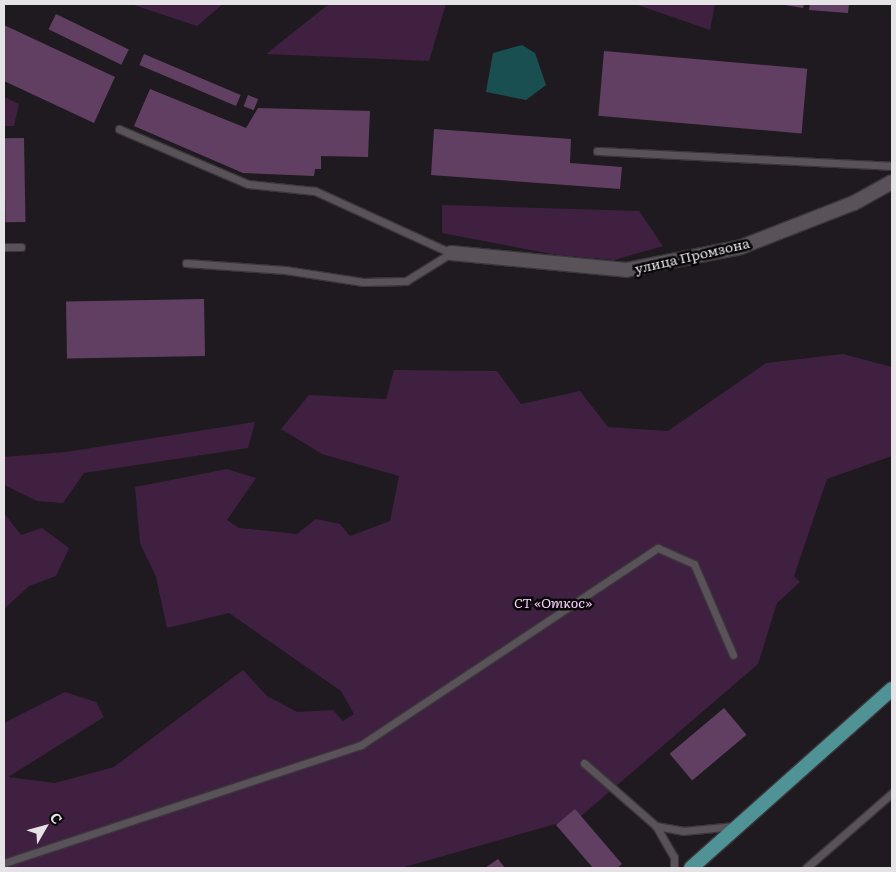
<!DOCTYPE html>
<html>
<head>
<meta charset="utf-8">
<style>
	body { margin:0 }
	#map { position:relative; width:896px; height:872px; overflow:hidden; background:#1f1a1f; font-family:Literata,serif }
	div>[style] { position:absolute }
	.green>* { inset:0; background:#3f2040 }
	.water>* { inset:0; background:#194f50 }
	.building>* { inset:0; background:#613f62; transform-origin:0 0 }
	.roads { filter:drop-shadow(1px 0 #3a363a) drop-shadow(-1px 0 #3a363a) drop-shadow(0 1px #3a363a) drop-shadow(0 -1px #3a363a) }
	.service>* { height:7px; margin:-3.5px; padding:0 3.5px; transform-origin:3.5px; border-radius:3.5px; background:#595359 }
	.minor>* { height:14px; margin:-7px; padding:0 7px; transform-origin:7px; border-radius:7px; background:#595359 }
	.primary>* { height:14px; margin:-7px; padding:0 7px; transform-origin:7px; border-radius:7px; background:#4f9396 }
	span { translate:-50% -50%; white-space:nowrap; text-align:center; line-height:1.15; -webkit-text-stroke:5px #080608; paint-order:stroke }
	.street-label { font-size:14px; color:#e6e3e6 }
	.park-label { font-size:14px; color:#fed0fe; font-style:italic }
	.frame { position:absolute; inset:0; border:5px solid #e6e3e6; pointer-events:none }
	.north { position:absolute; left:20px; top:802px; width:50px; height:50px; -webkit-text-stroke:4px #080608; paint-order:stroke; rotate:52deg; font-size:14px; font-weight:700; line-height:20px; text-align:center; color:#e6e3e6 }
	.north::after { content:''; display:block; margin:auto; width:18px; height:22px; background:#e6e3e6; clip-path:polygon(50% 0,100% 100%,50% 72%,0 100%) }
</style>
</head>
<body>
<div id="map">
	<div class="green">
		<div style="clip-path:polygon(131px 4px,223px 4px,197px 26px)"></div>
		<div style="clip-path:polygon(329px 4px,446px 4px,429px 61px,266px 54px)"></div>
		<div style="clip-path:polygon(635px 4px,715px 4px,710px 30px)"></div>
		<div style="clip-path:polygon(4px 97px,19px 104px,14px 126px,4px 126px)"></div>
		<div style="clip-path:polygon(442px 205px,639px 211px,663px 246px,614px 260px,557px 255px,442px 233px)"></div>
		<div style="clip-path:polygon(843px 354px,892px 367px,892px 456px,827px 479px,794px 576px,800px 582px,777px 603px,758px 664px,580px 817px,401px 868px,4px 868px,4px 723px,65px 692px,96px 702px,104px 717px,8px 777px,55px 783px,114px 767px,243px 670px,267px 696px,297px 712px,333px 710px,343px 721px,354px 714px,341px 691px,229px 613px,167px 628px,156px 577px,140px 543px,135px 487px,227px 469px,256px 478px,227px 520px,239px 528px,297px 534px,316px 519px,340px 524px,350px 536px,390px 521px,399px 476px,322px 454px,281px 429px,309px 395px,386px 399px,394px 370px,497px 371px,521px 404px,580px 391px,608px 427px,668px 431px,766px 363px)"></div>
		<div style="clip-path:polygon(255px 422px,248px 448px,84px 473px,63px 503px,37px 501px,4px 485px,4px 457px,66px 452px)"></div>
		<div style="clip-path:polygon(4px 513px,21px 535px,42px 528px,69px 548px,56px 576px,29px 586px,4px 609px)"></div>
	</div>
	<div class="water">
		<div style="clip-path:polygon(522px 45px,535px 53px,546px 85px,526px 100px,486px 92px,493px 53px)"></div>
	</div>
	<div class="building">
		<div style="clip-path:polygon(779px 4px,804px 4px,803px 8px)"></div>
		<div style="clip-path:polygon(810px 4px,849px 4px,848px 13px,809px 10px)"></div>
		<div style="left:56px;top:14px;width:81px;height:17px;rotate:26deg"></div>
		<div style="clip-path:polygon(4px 25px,115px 77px,94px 123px,4px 81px)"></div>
		<div style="left:604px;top:51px;width:204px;height:65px;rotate:5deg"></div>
		<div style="left:144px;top:54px;width:105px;height:12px;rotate:23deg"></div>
		<div style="clip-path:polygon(150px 89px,246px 128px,258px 108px,370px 111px,368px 157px,321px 156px,321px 169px,315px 169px,314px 176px,243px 173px,134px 126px)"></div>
		<div style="left:248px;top:95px;width:11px;height:12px;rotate:22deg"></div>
		<div style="clip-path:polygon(434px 129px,571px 139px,570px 163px,622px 167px,620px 189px,431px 175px)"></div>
		<div style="left:24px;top:138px;width:84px;height:20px;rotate:89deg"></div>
		<div style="left:204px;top:299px;width:57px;height:138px;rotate:89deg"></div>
		<div style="left:724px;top:708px;width:35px;height:71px;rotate:50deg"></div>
		<div style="clip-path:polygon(575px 809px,622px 864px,617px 868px,593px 868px,556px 825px)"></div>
		<div style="clip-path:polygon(498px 859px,505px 868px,485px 868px)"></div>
	</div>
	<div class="roads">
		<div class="service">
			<div style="left:119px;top:129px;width:140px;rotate:23.1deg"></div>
			<div style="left:248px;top:184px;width:67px;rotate:6deg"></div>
			<div style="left:315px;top:191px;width:149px;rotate:24.5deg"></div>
			<div style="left:597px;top:151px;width:295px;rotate:2.9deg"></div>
			<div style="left:4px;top:247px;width:17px"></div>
			<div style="left:186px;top:263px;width:99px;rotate:4deg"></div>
			<div style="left:285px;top:270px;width:79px;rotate:8.7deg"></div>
			<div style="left:363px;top:282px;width:43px;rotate:-1.3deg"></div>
			<div style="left:406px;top:281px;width:53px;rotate:-31.9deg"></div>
			<div style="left:584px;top:763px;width:96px;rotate:41.2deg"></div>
			<div style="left:656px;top:826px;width:36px;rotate:60deg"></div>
			<div style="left:674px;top:857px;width:11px;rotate:90deg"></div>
			<div style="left:656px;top:826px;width:27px;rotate:10deg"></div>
			<div style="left:683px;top:831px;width:52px;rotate:-5.5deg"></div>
			<div style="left:4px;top:863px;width:376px;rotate:-18.3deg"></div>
			<div style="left:361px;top:745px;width:356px;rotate:-33.6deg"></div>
			<div style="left:658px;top:548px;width:39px;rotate:24deg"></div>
			<div style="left:694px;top:564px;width:99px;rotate:66.8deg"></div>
			<div style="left:806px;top:868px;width:114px;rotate:-41.1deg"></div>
		</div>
		<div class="minor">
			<div style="left:451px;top:253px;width:176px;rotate:5.5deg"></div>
			<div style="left:626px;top:270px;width:117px;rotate:-11.3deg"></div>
			<div style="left:741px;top:247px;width:121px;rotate:-21.3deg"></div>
			<div style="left:854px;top:203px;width:43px;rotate:-28.9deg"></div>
		</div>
		<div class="primary">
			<div style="left:691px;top:868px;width:269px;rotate:-41.7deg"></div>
		</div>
	</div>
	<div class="street-label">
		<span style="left:692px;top:255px;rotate:-13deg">улица Промзона</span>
	</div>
	<div class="park-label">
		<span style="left:553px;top:602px">СТ «Откос»</span>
	</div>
	<div class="frame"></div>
	<div class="north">С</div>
</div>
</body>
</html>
